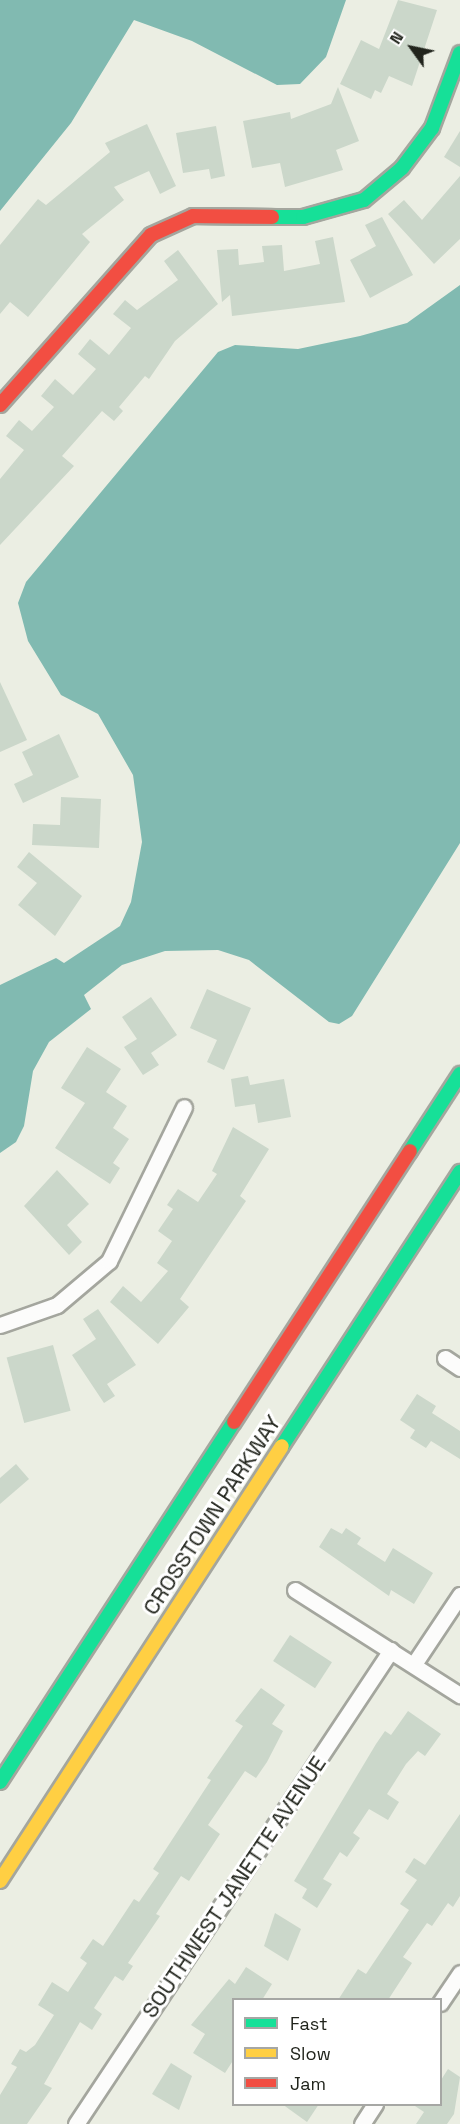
<!DOCTYPE html>
<html>
<head>
<meta charset="utf-8">
<style>
	body { margin:0 }
	#map { position:relative; width:460px; height:2124px; overflow:hidden; background:#ebeee3; font-family:"Space Grotesk",sans-serif }
	div>[style] { position:absolute }
	.water>* { inset:0; background:#81bab1 }
	.building>* { inset:0; background:#cbd7ca; transform-origin:0 0 }
	.roads { filter:drop-shadow(2px 0 #a4a69e) drop-shadow(-2px 0 #a4a69e) drop-shadow(0 2px #a4a69e) drop-shadow(0 -2px #a4a69e) }
	.street>* { height:15px; margin:-7.5px; padding:0 7.5px; transform-origin:7.5px; border-radius:7.5px; background:#fcfcfb }
	.fast>* { height:14px; margin:-7px; padding:0 7px; transform-origin:7px; border-radius:7px; background:#16e098 }
	.slow>* { height:14px; margin:-7px; padding:0 7px; transform-origin:7px; border-radius:7px; background:#ffcf43 }
	.jam>* { height:14px; margin:-7px; padding:0 7px; transform-origin:7px; border-radius:7px; background:#f24e42 }
	span { translate:-50% -50%; white-space:nowrap; text-align:center; line-height:1.15; -webkit-text-stroke:6px #fff; paint-order:stroke }
	.street-label { font-size:22px; color:#21241c }
	.legend { position:absolute; left:232px; top:1998px; width:210px; height:108px; box-sizing:border-box; background:#fff; border:2px solid #a6a7a4; margin:0; padding:8px 10px; list-style:none; font-size:18px; color:#21241c }
	.legend li { display:flex; align-items:center; gap:12px; height:30px }
	.legend b { width:30px; border:2px solid #a6a7a4 }
	.north { position:absolute; left:382px; top:18px; width:60px; height:60px; -webkit-text-stroke:4px #fff; paint-order:stroke; rotate:303deg; font-size:16px; font-weight:700; line-height:24px; text-align:center; color:#21241c }
	.north::after { content:''; display:block; margin:auto; width:21px; height:27px; background:#21241c; clip-path:polygon(50% 0,100% 100%,50% 72%,0 100%) }
</style>
</head>
<body>
<div id="map">
	<div class="water">
		<div style="clip-path:polygon(0 0,346px 0,326px 57px,300px 84px,277px 85px,192px 41px,134px 20px,71px 123px,0 211px)"></div>
		<div style="clip-path:polygon(460px 285px,460px 843px,352px 1016px,339px 1024px,329px 1022px,249px 960px,218px 950px,165px 951px,122px 965px,84px 995px,91px 1009px,49px 1042px,33px 1071px,24px 1126px,16px 1142px,0 1153px,0 985px,56px 958px,64px 963px,120px 926px,131px 902px,142px 842px,133px 775px,98px 714px,61px 695px,28px 641px,18px 603px,26px 582px,218px 352px,235px 345px,298px 349px,360px 336px,407px 323px)"></div>
	</div>
	<div class="building">
		<div style="clip-path:polygon(398px 0,437px 10px,412px 86px,389px 76px,381px 93px,375px 90px,371px 99px,340px 84px,361px 40px,379px 49px)"></div>
		<div style="clip-path:polygon(338px 87px,359px 141px,336px 150px,343px 170px,285px 187px,280px 163px,252px 168px,243px 121px,290px 112px,291px 119px,331px 104px)"></div>
		<div style="clip-path:polygon(147px 124px,176px 186px,160px 194px,149px 171px,114px 187px,124px 200px,82px 234px,90px 242px,28px 317px,10px 302px,0 314px,0 245px,38px 199px,46px 205px,110px 152px,105px 143px)"></div>
		<div style="clip-path:polygon(216px 126px,225px 176px,211px 179px,209px 169px,183px 173px,176px 133px)"></div>
		<div style="clip-path:polygon(460px 131px,460px 167px,444px 157px)"></div>
		<div style="clip-path:polygon(460px 176px,460px 239px,434px 264px,388px 214px,404px 200px,422px 220px)"></div>
		<div style="clip-path:polygon(382px 217px,413px 275px,370px 298px,350px 260px,376px 246px,365px 225px)"></div>
		<div style="clip-path:polygon(333px 237px,345px 302px,232px 316px,230px 295px,222px 302px,217px 250px,238px 249px,239px 265px,264px 262px,262px 246px,282px 245px,284px 271px,320px 264px,315px 241px)"></div>
		<div style="clip-path:polygon(178px 250px,218px 304px,175px 341px,149px 379px,145px 376px,119px 407px,123px 411px,114px 421px,102px 411px,62px 456px,74px 466px,0 545px,0 479px,24px 450px,6px 436px,19px 420px,32px 431px,54px 407px,41px 396px,55px 379px,73px 395px,96px 369px,78px 354px,90px 339px,109px 355px,131px 328px,113px 314px,125px 300px,137px 310px,178px 280px,164px 261px)"></div>
		<div style="clip-path:polygon(0 682px,27px 740px,0 752px)"></div>
		<div style="clip-path:polygon(59px 734px,79px 777px,23px 803px,14px 784px,33px 775px,22px 752px)"></div>
		<div style="clip-path:polygon(61px 797px,101px 799px,99px 848px,32px 845px,33px 824px,60px 825px)"></div>
		<div style="clip-path:polygon(29px 852px,82px 896px,55px 936px,18px 905px,37px 883px,17px 867px)"></div>
		<div style="clip-path:polygon(207px 989px,251px 1008px,224px 1070px,207px 1062px,217px 1040px,190px 1028px)"></div>
		<div style="clip-path:polygon(151px 997px,177px 1035px,151px 1053px,159px 1065px,143px 1075px,124px 1047px,137px 1039px,122px 1017px)"></div>
		<div style="clip-path:polygon(87px 1047px,121px 1069px,106px 1092px,127px 1106px,113px 1128px,129px 1139px,113px 1163px,120px 1168px,110px 1184px,55px 1148px,85px 1103px,61px 1088px)"></div>
		<div style="clip-path:polygon(248px 1076px,250px 1085px,284px 1079px,291px 1117px,258px 1123px,255px 1104px,235px 1107px,231px 1079px)"></div>
		<div style="clip-path:polygon(233px 1127px,269px 1149px,240px 1196px,246px 1201px,180px 1299px,189px 1307px,158px 1344px,110px 1302px,123px 1286px,141px 1302px,168px 1271px,157px 1263px,172px 1241px,158px 1231px,173px 1209px,167px 1205px,178px 1189px,198px 1202px,217px 1174px,212px 1171px)"></div>
		<div style="clip-path:polygon(57px 1170px,89px 1204px,67px 1225px,82px 1242px,69px 1255px,24px 1206px)"></div>
		<div style="clip-path:polygon(98px 1309px,136px 1365px,107px 1384px,115px 1396px,104px 1403px,72px 1355px,96px 1339px,83px 1319px)"></div>
		<div style="left:53px;top:1345px;width:68px;height:48px;rotate:75deg"></div>
		<div style="clip-path:polygon(417px 1394px,436px 1406px,432px 1413px,460px 1431px,460px 1459px,431px 1441px,426px 1448px,410px 1438px,415px 1430px,400px 1420px)"></div>
		<div style="clip-path:polygon(16px 1464px,29px 1479px,0 1504px,0 1478px)"></div>
		<div style="clip-path:polygon(331px 1528px,342px 1534px,346px 1528px,361px 1538px,357px 1544px,385px 1562px,393px 1548px,433px 1573px,414px 1604px,391px 1590px,389px 1596px,319px 1547px)"></div>
		<div style="left:290px;top:1635px;width:50px;height:31px;rotate:33deg"></div>
		<div style="clip-path:polygon(261px 1688px,285px 1705px,272px 1724px,283px 1731px,267px 1762px,256px 1778px,245px 1771px,208px 1825px,220px 1834px,189px 1881px,181px 1876px,156px 1914px,160px 1916px,128px 1963px,133px 1966px,123px 1981px,115px 1976px,94px 2008px,102px 2014px,92px 2030px,80px 2022px,44px 2084px,52px 2088px,27px 2124px,0 2124px,0 2095px,17px 2067px,11px 2064px,20px 2049px,26px 2052px,35px 2045px,54px 2015px,38px 2005px,52px 1982px,68px 1992px,87px 1963px,80px 1958px,93px 1939px,103px 1946px,134px 1899px,139px 1902px,159px 1873px,153px 1869px,211px 1780px,207px 1778px,243px 1726px,235px 1721px)"></div>
		<div style="clip-path:polygon(408px 1711px,441px 1734px,425px 1756px,418px 1751px,406px 1764px,387px 1794px,399px 1802px,388px 1820px,369px 1809px,353px 1833px,360px 1838px,347px 1857px,340px 1852px,323px 1879px,332px 1884px,317px 1908px,302px 1898px,307px 1889px,294px 1881px,376px 1744px,385px 1731px,391px 1735px)"></div>
		<div style="clip-path:polygon(460px 1814px,460px 1896px,453px 1907px,448px 1903px,432px 1926px,427px 1923px,403px 1957px,412px 1963px,388px 2000px,338px 2000px,358px 1969px,366px 1974px,409px 1910px,400px 1904px,417px 1880px,405px 1872px,414px 1858px,425px 1865px)"></div>
		<div style="clip-path:polygon(275px 1913px,301px 1929px,288px 1961px,264px 1946px)"></div>
		<div style="clip-path:polygon(246px 1967px,272px 1984px,262px 2000px,234px 2000px,234px 2059px,225px 2073px,193px 2053px,205px 2034px,191px 2025px,229px 1979px,235px 1984px)"></div>
		<div style="clip-path:polygon(171px 2063px,192px 2076px,179px 2110px,152px 2094px)"></div>
		<div style="clip-path:polygon(448px 2069px,460px 2077px,454px 2114px,447px 2124px,416px 2124px,424px 2112px,412px 2104px,441px 2104px,441px 2080px)"></div>
		<div style="clip-path:polygon(282px 2104px,319px 2104px,307px 2122px)"></div>
	</div>
	<div class="roads">
		<div class="street">
			<div style="left:0;top:1325px;width:60px;rotate:-19.3deg"></div>
			<div style="left:57px;top:1305px;width:68px;rotate:-40.2deg"></div>
			<div style="left:109px;top:1261px;width:171px;rotate:-64deg"></div>
			<div style="left:445px;top:1358px;width:18px;rotate:34deg"></div>
			<div style="left:295px;top:1590px;width:196px;rotate:32.5deg"></div>
			<div style="left:414px;top:1664px;width:83px;rotate:-56.3deg"></div>
			<div style="left:440px;top:2003px;width:36px;rotate:-56deg"></div>
			<div style="left:76px;top:2124px;width:569px;rotate:-56.39deg"></div>
			<div style="left:362px;top:2124px;width:24px;rotate:-57deg"></div>
		</div>
		<div class="fast">
			<div style="left:272px;top:217px;width:31px"></div>
			<div style="left:303px;top:217px;width:63px;rotate:-15.6deg"></div>
			<div style="left:364px;top:200px;width:50px;rotate:-40.1deg"></div>
			<div style="left:402px;top:168px;width:50px;rotate:-53.1deg"></div>
			<div style="left:432px;top:128px;width:80px;rotate:-69.5deg"></div>
			<div style="left:410px;top:1151px;width:92px;rotate:-57deg"></div>
			<div style="left:282px;top:1446px;width:327px;rotate:-57deg"></div>
			<div style="left:0;top:1782px;width:429px;rotate:-57deg"></div>
		</div>
		<div class="slow">
			<div style="left:0;top:1881px;width:518px;rotate:-57.05deg"></div>
		</div>
		<div class="jam">
			<div style="left:0;top:405px;width:227px;rotate:-48.4deg"></div>
			<div style="left:151px;top:235px;width:46px;rotate:-24.3deg"></div>
			<div style="left:193px;top:216px;width:79px;rotate:0.7deg"></div>
			<div style="left:234px;top:1422px;width:323px;rotate:-57deg"></div>
		</div>
	</div>
	<div class="street-label">
		<span style="left:212px;top:1515px;rotate:-57deg">CROSSTOWN PARKWAY</span>
		<span style="left:234px;top:1887px;rotate:-56deg">SOUTHWEST JANETTE AVENUE</span>
	</div>
	<ul class="legend">
	<li><b style="height:8px;background:#16e098"></b>Fast</li>
	<li><b style="height:8px;background:#ffcf43"></b>Slow</li>
	<li><b style="height:8px;background:#f24e42"></b>Jam</li>
	</ul>
	<div class="north">N</div>
</div>
</body>
</html>
